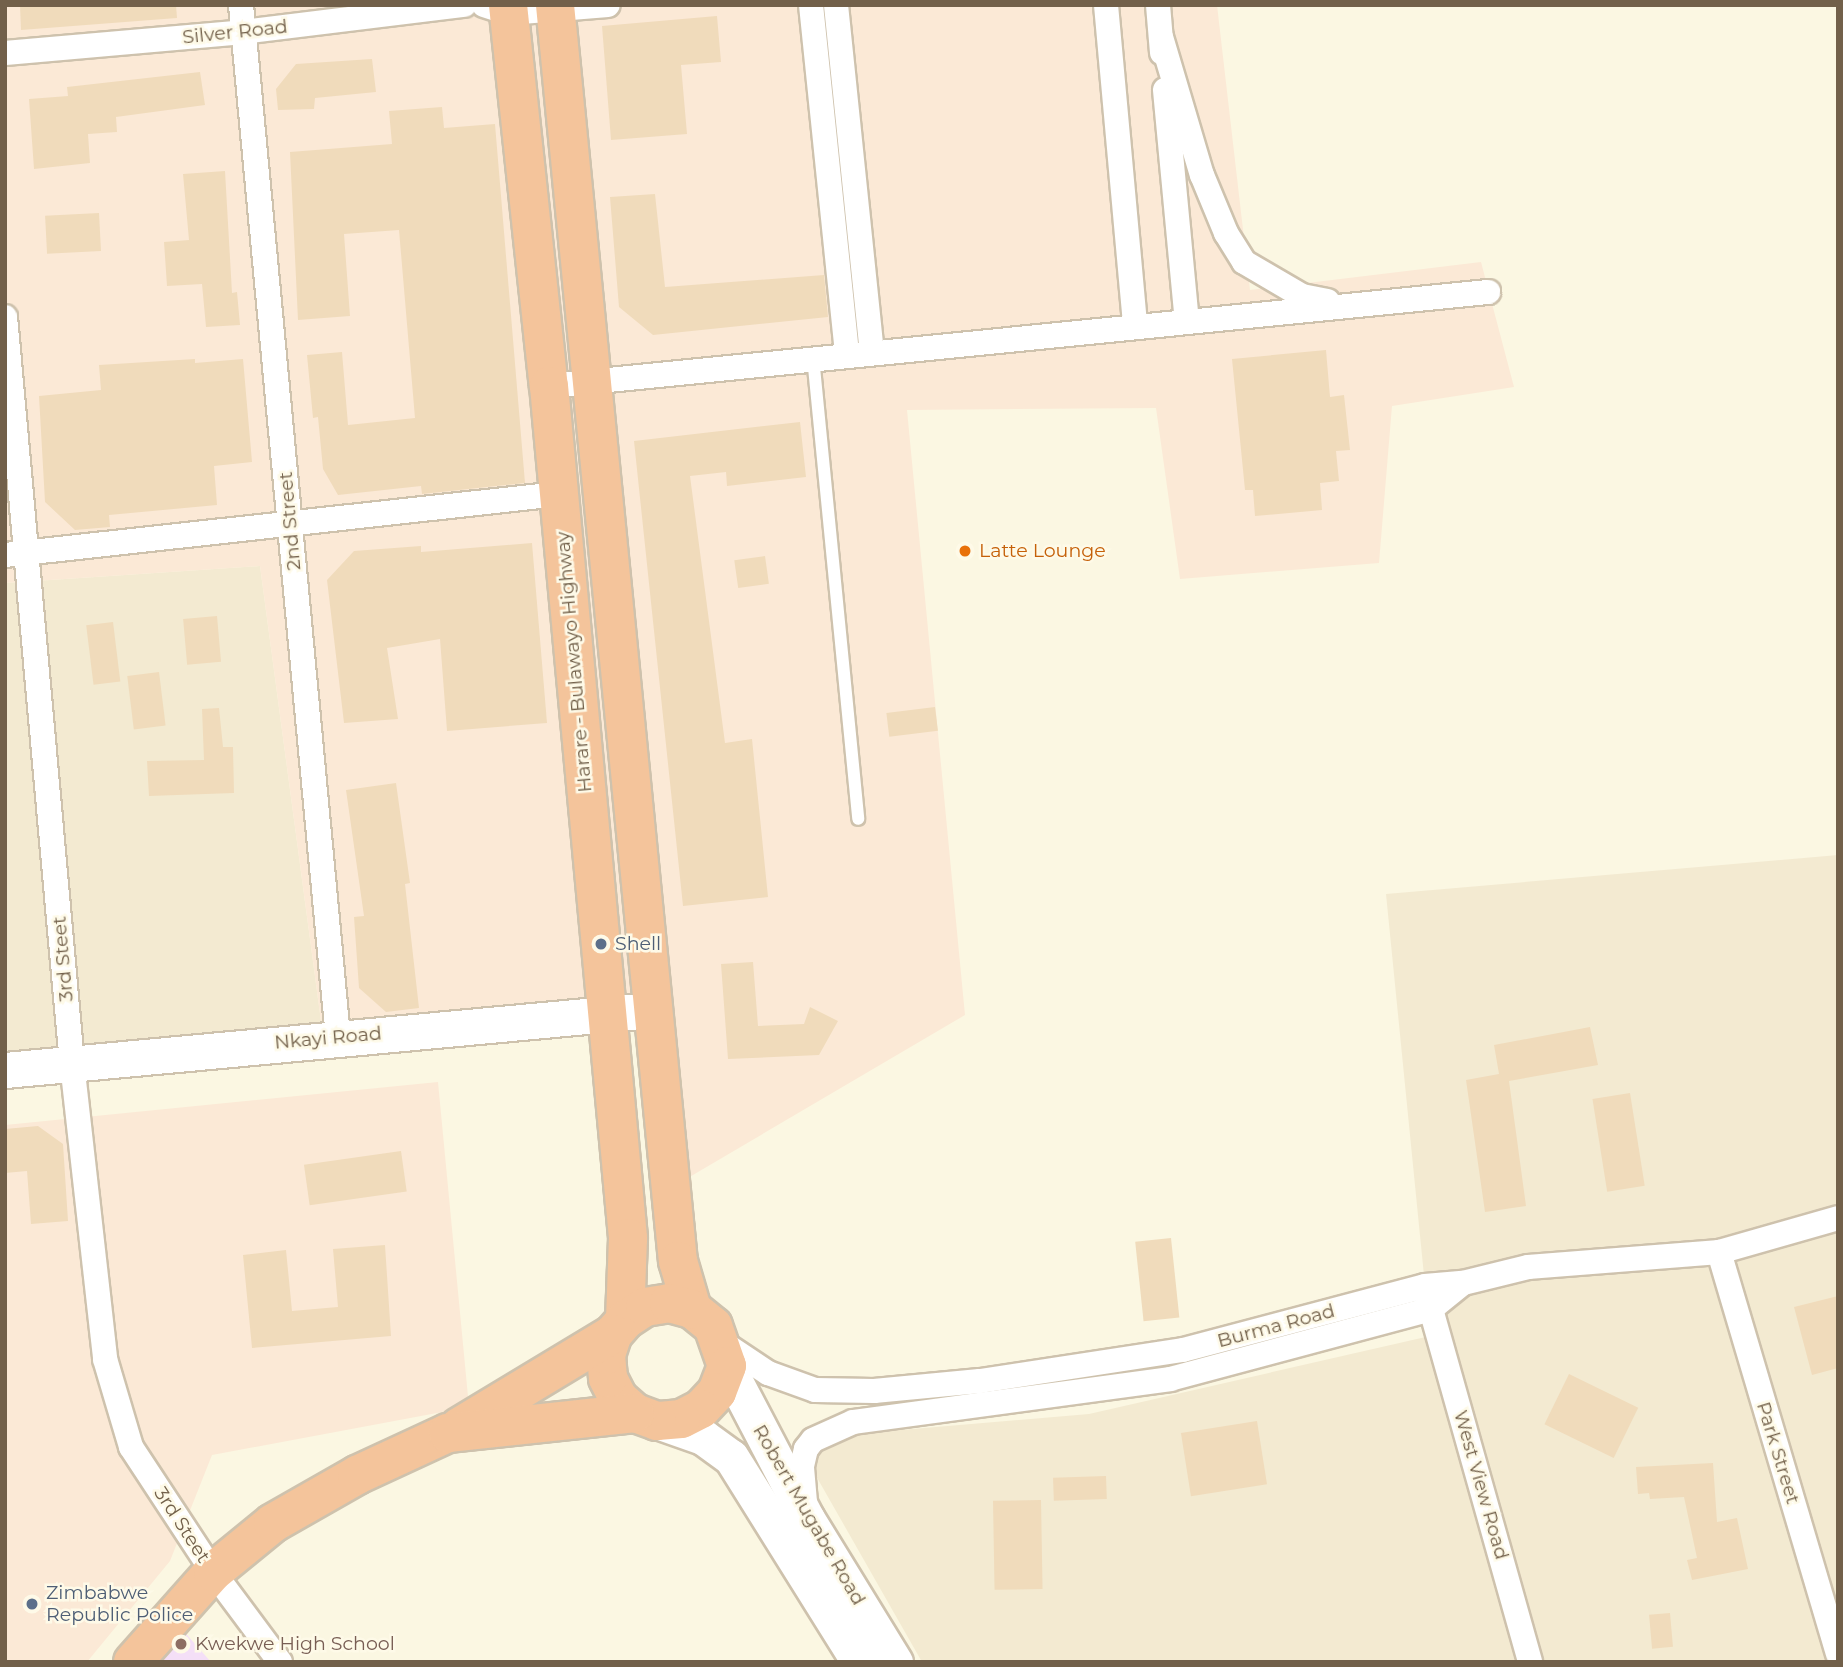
<!DOCTYPE html>
<html>
<head>
<meta charset="utf-8">
<style>
	body { margin:0 }
	#map { position:relative; width:1843px; height:1667px; overflow:hidden; background:#fbf7e2; font-family:Montserrat,sans-serif }
	div>[style] { position:absolute }
	.residential>* { inset:0; background:#f3ead1 }
	.commercial>* { inset:0; background:#fbe9d6 }
	.education>* { inset:0; background:#f4dff7 }
	.building>* { inset:0; background:#f0dbbb; transform-origin:0 0 }
	.roads { filter:drop-shadow(2px 0 #cec2ad) drop-shadow(-2px 0 #cec2ad) drop-shadow(0 2px #cec2ad) drop-shadow(0 -2px #cec2ad) }
	.lane>* { height:12px; margin:-6px; padding:0 6px; transform-origin:6px; border-radius:6px; background:#fff }
	.street>* { height:24px; margin:-12px; padding:0 12px; transform-origin:12px; border-radius:12px; background:#fff }
	.secondary>* { height:35px; margin:-17.5px; padding:0 17.5px; transform-origin:17.5px; border-radius:17.5px; background:#fff }
	.highway>* { height:38px; margin:-19px; padding:0 19px; transform-origin:19px; border-radius:19px; background:#f4c49b }
	.dots>* { width:19px; height:19px; translate:-50% -50%; box-sizing:border-box; border:4px solid #fefae8; border-radius:50% }
	span { translate:-50% -50%; white-space:nowrap; text-align:center; line-height:1.15; -webkit-text-stroke:5px #fefae8; paint-order:stroke }
	.street-label { font-size:19px; color:#72604a }
	.food-label { font-size:19px; color:#c56008 }
	.left { translate:0 -50%; text-align:left }
	.service-label { font-size:19px; color:#4e5e75 }
	.education-label { font-size:19px; color:#785e54 }
	.frame { position:absolute; inset:0; border:7px solid #72604a; pointer-events:none }
</style>
</head>
<body>
<div id="map">
	<div class="residential">
		<div style="clip-path:polygon(260px 566px,323px 1036px,5px 1065px,5px 583px)"></div>
		<div style="clip-path:polygon(1838px 855px,1838px 1662px,922px 1662px,795px 1439px,1089px 1414px,1430px 1336px,1386px 894px)"></div>
	</div>
	<div class="commercial">
		<div style="clip-path:polygon(5px 5px,1217px 5px,1250px 290px,1481px 262px,1514px 387px,1392px 406px,1379px 563px,1180px 579px,1156px 408px,907px 410px,965px 1015px,681px 1182px,667px 994px,323px 1036px,260px 566px,5px 583px)"></div>
		<div style="clip-path:polygon(438px 1082px,469px 1407px,212px 1455px,170px 1561px,87px 1662px,5px 1662px,5px 1125px)"></div>
	</div>
	<div class="education">
		<div style="clip-path:polygon(180px 1627px,211px 1662px,155px 1662px)"></div>
	</div>
	<div class="building">
		<div style="clip-path:polygon(20px 5px,176px 5px,177px 18px,21px 30px)"></div>
		<div style="clip-path:polygon(717px 16px,721px 62px,681px 65px,687px 134px,611px 140px,602px 26px)"></div>
		<div style="clip-path:polygon(372px 59px,376px 92px,315px 98px,314px 109px,278px 110px,276px 89px,296px 64px)"></div>
		<div style="clip-path:polygon(200px 72px,205px 105px,116px 117px,117px 132px,88px 134px,90px 163px,34px 169px,29px 99px,68px 96px,67px 87px)"></div>
		<div style="clip-path:polygon(442px 107px,444px 128px,495px 124px,525px 483px,422px 494px,421px 486px,338px 495px,323px 469px,318px 417px,313px 418px,307px 355px,342px 352px,348px 425px,415px 418px,399px 230px,344px 234px,350px 316px,298px 320px,290px 152px,392px 144px,389px 111px)"></div>
		<div style="clip-path:polygon(225px 171px,232px 293px,237px 292px,240px 325px,206px 327px,202px 284px,167px 286px,164px 242px,189px 240px,183px 174px)"></div>
		<div style="clip-path:polygon(655px 194px,665px 287px,824px 275px,828px 317px,653px 335px,619px 307px,610px 197px)"></div>
		<div style="left:99px;top:213px;width:38px;height:54px;rotate:87deg"></div>
		<div style="clip-path:polygon(1326px 350px,1330px 397px,1344px 395px,1350px 450px,1336px 451px,1339px 481px,1320px 483px,1322px 510px,1255px 516px,1253px 490px,1245px 490px,1232px 359px)"></div>
		<div style="clip-path:polygon(195px 359px,195px 363px,243px 359px,252px 462px,214px 466px,217px 505px,109px 515px,110px 527px,75px 530px,45px 502px,39px 396px,101px 390px,99px 365px)"></div>
		<div style="clip-path:polygon(800px 422px,806px 477px,727px 486px,726px 472px,690px 476px,725px 743px,752px 739px,768px 897px,683px 906px,634px 441px)"></div>
		<div style="clip-path:polygon(532px 543px,547px 723px,447px 731px,440px 639px,387px 648px,398px 719px,344px 723px,327px 580px,354px 551px,421px 546px,421px 552px)"></div>
		<div style="left:765px;top:556px;width:28px;height:31px;rotate:82deg"></div>
		<div style="left:217px;top:616px;width:46px;height:34px;rotate:85deg"></div>
		<div style="left:113px;top:622px;width:60px;height:27px;rotate:83deg"></div>
		<div style="left:159px;top:672px;width:54px;height:32px;rotate:83deg"></div>
		<div style="left:935px;top:707px;width:24px;height:49px;rotate:83deg"></div>
		<div style="clip-path:polygon(219px 708px,223px 747px,233px 747px,234px 793px,149px 796px,147px 761px,204px 760px,202px 709px)"></div>
		<div style="clip-path:polygon(396px 783px,410px 883px,405px 884px,419px 1008px,386px 1012px,359px 988px,354px 917px,364px 916px,346px 790px)"></div>
		<div style="clip-path:polygon(753px 962px,758px 1026px,804px 1024px,810px 1007px,838px 1021px,819px 1055px,728px 1059px,721px 964px)"></div>
		<div style="clip-path:polygon(1590px 1027px,1598px 1065px,1509px 1081px,1526px 1206px,1485px 1212px,1466px 1080px,1499px 1074px,1494px 1045px)"></div>
		<div style="left:1630px;top:1093px;width:94px;height:38px;rotate:81deg"></div>
		<div style="clip-path:polygon(38px 1126px,63px 1144px,68px 1221px,31px 1224px,27px 1171px,5px 1173px,5px 1129px)"></div>
		<div style="left:401px;top:1151px;width:41px;height:98px;rotate:82deg"></div>
		<div style="left:1171px;top:1238px;width:80px;height:36px;rotate:84deg"></div>
		<div style="clip-path:polygon(385px 1245px,391px 1336px,252px 1348px,243px 1255px,286px 1250px,292px 1311px,338px 1307px,333px 1249px)"></div>
		<div style="clip-path:polygon(1838px 1296px,1838px 1368px,1812px 1375px,1794px 1307px)"></div>
		<div style="left:1569px;top:1374px;width:77px;height:56px;rotate:26deg"></div>
		<div style="left:1257px;top:1421px;width:64px;height:77px;rotate:81deg"></div>
		<div style="clip-path:polygon(1713px 1463px,1717px 1522px,1737px 1518px,1748px 1569px,1692px 1580px,1687px 1560px,1697px 1558px,1684px 1497px,1650px 1499px,1649px 1493px,1638px 1494px,1636px 1467px)"></div>
		<div style="left:1106px;top:1476px;width:23px;height:53px;rotate:88deg"></div>
		<div style="left:1041px;top:1500px;width:89px;height:48px;rotate:89deg"></div>
		<div style="left:1670px;top:1613px;width:34px;height:21px;rotate:85deg"></div>
	</div>
	<div class="roads">
		<div class="lane">
			<div style="left:813px;top:357px;width:464px;rotate:84.4deg"></div>
		</div>
		<div class="street">
			<div style="left:241px;top:5px;width:1037px;rotate:84.63deg"></div>
			<div style="left:484px;top:5px;width:26px;rotate:18deg"></div>
			<div style="left:509px;top:13px;width:99px;rotate:-4.6deg"></div>
			<div style="left:811px;top:5px;width:351px;rotate:84.1deg"></div>
			<div style="left:836px;top:5px;width:348px;rotate:84.1deg"></div>
			<div style="left:1106px;top:5px;width:322px;rotate:84.8deg"></div>
			<div style="left:1158px;top:5px;width:48px;rotate:85.2deg"></div>
			<div style="left:1161px;top:37px;width:144px;rotate:73.5deg"></div>
			<div style="left:1202px;top:175px;width:63px;rotate:67.5deg"></div>
			<div style="left:1226px;top:233px;width:34px;rotate:58deg"></div>
			<div style="left:1244px;top:262px;width:67px;rotate:30.4deg"></div>
			<div style="left:1302px;top:296px;width:26px;rotate:11deg"></div>
			<div style="left:5px;top:53px;width:239px;rotate:-5deg"></div>
			<div style="left:243px;top:32px;width:223px;rotate:-7deg"></div>
			<div style="left:1165px;top:90px;width:232px;rotate:84.6deg"></div>
			<div style="left:5px;top:317px;width:749px;rotate:84.87deg"></div>
			<div style="left:72px;top:1063px;width:298px;rotate:83.6deg"></div>
			<div style="left:105px;top:1359px;width:92px;rotate:73.5deg"></div>
			<div style="left:131px;top:1447px;width:149px;rotate:56.7deg"></div>
			<div style="left:213px;top:1572px;width:112px;rotate:53.3deg"></div>
			<div style="left:549px;top:386px;width:944px;rotate:-5.72deg"></div>
			<div style="left:5px;top:555px;width:556px;rotate:-6.29deg"></div>
			<div style="left:1719px;top:1252px;width:419px;rotate:73.5deg"></div>
			<div style="left:1427px;top:1295px;width:381px;rotate:74.3deg"></div>
			<div style="left:720px;top:1341px;width:58px;rotate:33.7deg"></div>
			<div style="left:768px;top:1373px;width:50px;rotate:19.9deg"></div>
			<div style="left:815px;top:1390px;width:59px;rotate:1deg"></div>
			<div style="left:874px;top:1391px;width:106px;rotate:-5.4deg"></div>
			<div style="left:980px;top:1381px;width:205px;rotate:-8.7deg"></div>
			<div style="left:1183px;top:1350px;width:250px;rotate:-14.8deg"></div>
			<div style="left:1425px;top:1286px;width:38px;rotate:-5deg"></div>
			<div style="left:1463px;top:1283px;width:67px;rotate:-13.8deg"></div>
			<div style="left:1528px;top:1267px;width:192px;rotate:-4.5deg"></div>
			<div style="left:1719px;top:1252px;width:124px;rotate:-15.9deg"></div>
			<div style="left:805px;top:1502px;width:36px;rotate:-95deg"></div>
			<div style="left:802px;top:1466px;width:17px;rotate:-77deg"></div>
			<div style="left:806px;top:1449px;width:11px;rotate:-52deg"></div>
			<div style="left:813px;top:1440px;width:44px;rotate:-24.2deg"></div>
			<div style="left:853px;top:1422px;width:320px;rotate:-7.7deg"></div>
			<div style="left:1170px;top:1379px;width:270px;rotate:-15deg"></div>
			<div style="left:1431px;top:1309px;width:41px;rotate:-39.1deg"></div>
		</div>
		<div class="secondary">
			<div style="left:5px;top:1070px;width:649px;rotate:-5.31deg"></div>
			<div style="left:727px;top:1366px;width:173px;rotate:62.4deg"></div>
			<div style="left:807px;top:1519px;width:168px;rotate:58.4deg"></div>
			<div style="left:657px;top:1421px;width:49px;rotate:19.2deg"></div>
			<div style="left:703px;top:1437px;width:34px;rotate:36deg"></div>
			<div style="left:731px;top:1457px;width:242px;rotate:58deg"></div>
		</div>
		<div class="highway">
			<div style="left:508px;top:5px;width:383px;rotate:83.9deg"></div>
			<div style="left:549px;top:386px;width:856px;rotate:84.7deg"></div>
			<div style="left:628px;top:1238px;width:82px;rotate:92.1deg"></div>
			<div style="left:555px;top:5px;width:1262px;rotate:84.41deg"></div>
			<div style="left:678px;top:1261px;width:50px;rotate:73.7deg"></div>
			<div style="left:692px;top:1309px;width:27px;rotate:39deg"></div>
			<div style="left:713px;top:1326px;width:42px;rotate:70.7deg"></div>
			<div style="left:727px;top:1366px;width:28px;rotate:111deg"></div>
			<div style="left:717px;top:1392px;width:23px;rotate:133deg"></div>
			<div style="left:701px;top:1409px;width:22px;rotate:153deg"></div>
			<div style="left:681px;top:1419px;width:24px;rotate:175deg"></div>
			<div style="left:657px;top:1421px;width:23px;rotate:-160deg"></div>
			<div style="left:635px;top:1413px;width:23px;rotate:-139deg"></div>
			<div style="left:618px;top:1398px;width:22px;rotate:-117deg"></div>
			<div style="left:608px;top:1378px;width:23px;rotate:-95deg"></div>
			<div style="left:606px;top:1355px;width:22px;rotate:-72deg"></div>
			<div style="left:613px;top:1334px;width:18px;rotate:-49deg"></div>
			<div style="left:625px;top:1320px;width:24px;rotate:-33deg"></div>
			<div style="left:645px;top:1307px;width:24px;rotate:-9deg"></div>
			<div style="left:669px;top:1303px;width:24px;rotate:15deg"></div>
			<div style="left:459px;top:1427px;width:180px;rotate:-31.1deg"></div>
			<div style="left:133px;top:1662px;width:120px;rotate:-48.4deg"></div>
			<div style="left:213px;top:1572px;width:77px;rotate:-39.2deg"></div>
			<div style="left:273px;top:1523px;width:97px;rotate:-29.7deg"></div>
			<div style="left:357px;top:1475px;width:100px;rotate:-24.8deg"></div>
			<div style="left:448px;top:1433px;width:188px;rotate:-6.1deg"></div>
		</div>
	</div>
	<div class="dots">
		<div style="left:965px;top:551px;background:#e8710a"></div>
		<div style="left:601px;top:944px;background:#5c6f8a"></div>
		<div style="left:32px;top:1604px;background:#5c6f8a"></div>
		<div style="left:181px;top:1644px;background:#8d6e63"></div>
	</div>
	<div class="street-label">
		<span style="left:235px;top:32px;rotate:-6deg">Silver Road</span>
		<span style="left:290px;top:521px;rotate:-95deg">2nd Street</span>
		<span style="left:574px;top:662px;rotate:-95deg">Harare - Bulawayo Highway</span>
		<span style="left:63px;top:959px;rotate:-95deg">3rd Steet</span>
		<span style="left:328px;top:1038px;rotate:-5deg">Nkayi Road</span>
		<span style="left:1276px;top:1326px;rotate:-15deg">Burma Road</span>
		<span style="left:1778px;top:1453px;rotate:73deg">Park Street</span>
		<span style="left:1481px;top:1485px;rotate:74deg">West View Road</span>
		<span style="left:809px;top:1515px;rotate:60deg">Robert Mugabe Road</span>
		<span style="left:182px;top:1525px;rotate:57deg">3rd Steet</span>
	</div>
	<div class="food-label">
		<span class="left" style="left:979px;top:551px">Latte Lounge</span>
	</div>
	<div class="service-label">
		<span class="left" style="left:615px;top:944px">Shell</span>
		<span class="left" style="left:46px;top:1604px">Zimbabwe<br>Republic Police</span>
	</div>
	<div class="education-label">
		<span class="left" style="left:195px;top:1644px">Kwekwe High School</span>
	</div>
	<div class="frame"></div>
</div>
</body>
</html>
